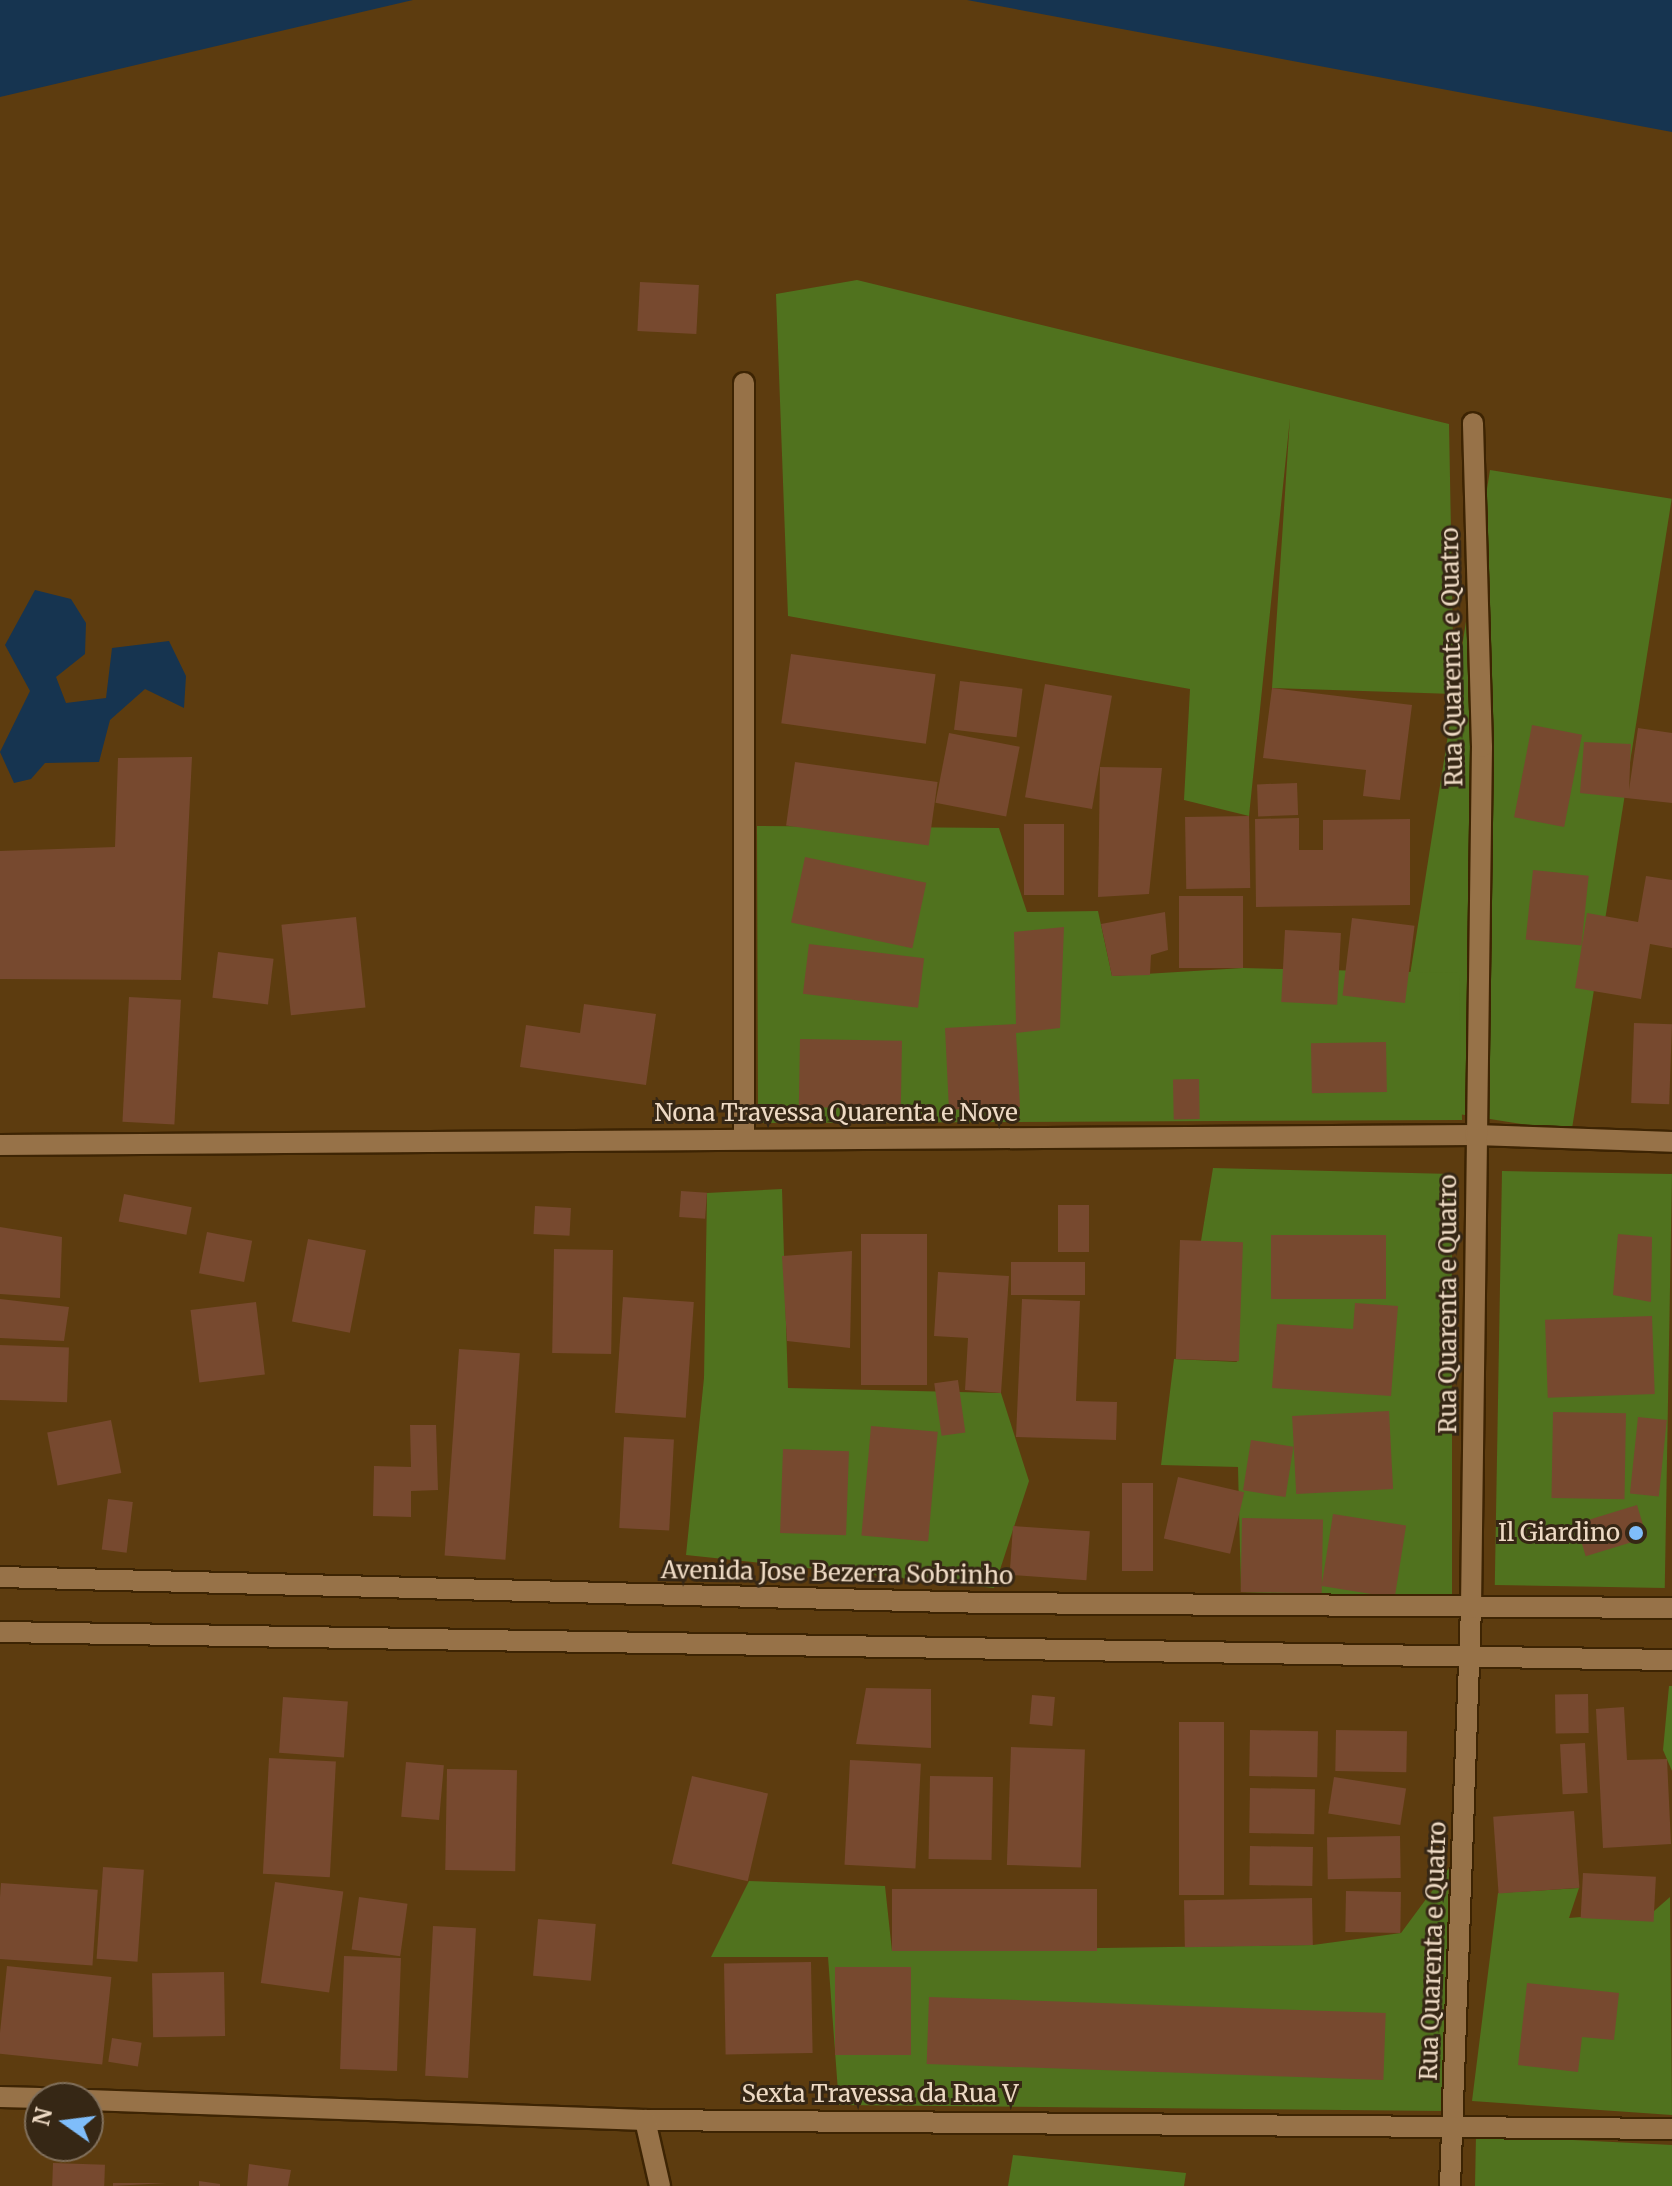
<!DOCTYPE html>
<html>
<head>
<meta charset="utf-8">
<style>
	body { margin:0 }
	#map { position:relative; width:1672px; height:2186px; overflow:hidden; background:#5d3c0f; font-family:Merriweather,serif }
	div>[style] { position:absolute }
	.green>* { inset:0; background:#50721e; transform-origin:0 0 }
	.water>* { inset:0; background:#163450 }
	.building>* { inset:0; background:#77492f; transform-origin:0 0 }
	.roads { filter:drop-shadow(2px 0 #3d2403) drop-shadow(-2px 0 #3d2403) drop-shadow(0 2px #3d2403) drop-shadow(0 -2px #3d2403) }
	.minor>* { height:20px; margin:-10px; padding:0 10px; transform-origin:10px; border-radius:10px; background:#977248 }
	.secondary>* { height:20px; margin:-10px; padding:0 10px; transform-origin:10px; border-radius:10px; background:#977248 }
	.dots>* { width:22px; height:22px; translate:-50% -50%; box-sizing:border-box; border:4px solid #362715; border-radius:50% }
	span { translate:-50% -50%; white-space:nowrap; text-align:center; line-height:1.15; -webkit-text-stroke:6px #362715; paint-order:stroke }
	.street-label { font-size:24px; color:#eedac4 }
	.poi-label { font-size:24px; color:#eedac4 }
	.right { translate:-100% -50%; text-align:right }
	.north { position:absolute; left:24px; top:2082px; width:80px; height:80px; box-sizing:border-box; background:#362715; border:2px solid #806f5b; border-radius:50%; rotate:284deg; font-size:22px; font-weight:700; line-height:32px; text-align:center; color:#eedac4 }
	.north::after { content:''; display:block; margin:auto; width:28px; height:36px; background:#7fbdfa; clip-path:polygon(50% 0,100% 100%,50% 72%,0 100%) }
</style>
</head>
<body>
<div id="map">
	<div class="green">
		<div style="clip-path:polygon(857px 280px,1449px 424px,1454px 694px,1272px 688px,1290px 418px,1249px 816px,1184px 800px,1190px 689px,788px 616px,776px 294px)"></div>
		<div style="left:1490px;top:470px;width:184px;height:641px;rotate:9deg"></div>
		<div style="clip-path:polygon(757px 826px,999px 828px,1027px 912px,1098px 911px,1112px 976px,1243px 968px,1459px 973px,1462px 1120px,758px 1123px)"></div>
		<div style="clip-path:polygon(1213px 1168px,1452px 1174px,1452px 1598px,1241px 1592px,1238px 1467px,1161px 1465px,1174px 1359px,1237px 1362px,1201px 1241px)"></div>
		<div style="left:1502px;top:1171px;width:170px;height:414px;rotate:1deg"></div>
		<div style="clip-path:polygon(782px 1189px,788px 1388px,1001px 1393px,1029px 1481px,994px 1588px,686px 1555px,704px 1378px,707px 1193px)"></div>
		<div style="clip-path:polygon(1669px 1686px,1672px 1686px,1672px 1771px,1663px 1750px)"></div>
		<div style="clip-path:polygon(1449px 1868px,1444px 2111px,839px 2105px,828px 1957px,711px 1957px,749px 1881px,885px 1886px,892px 1951px,1313px 1945px,1401px 1933px)"></div>
		<div style="clip-path:polygon(1579px 1888px,1569px 1918px,1654px 1911px,1670px 1897px,1672px 2115px,1472px 2101px,1498px 1893px)"></div>
		<div style="clip-path:polygon(1476px 2135px,1672px 2145px,1672px 2186px,1475px 2186px)"></div>
		<div style="clip-path:polygon(1013px 2155px,1186px 2173px,1184px 2186px,1008px 2186px)"></div>
	</div>
	<div class="water">
		<div style="clip-path:polygon(0 0,413px 0,0 97px)"></div>
		<div style="clip-path:polygon(967px 0,1672px 0,1672px 132px)"></div>
		<div style="clip-path:polygon(35px 590px,71px 599px,86px 623px,85px 654px,56px 677px,66px 703px,106px 698px,112px 648px,169px 641px,186px 676px,184px 708px,145px 689px,110px 720px,99px 762px,45px 763px,31px 779px,14px 783px,0 752px,30px 691px,5px 645px)"></div>
	</div>
	<div class="building">
		<div style="left:640px;top:282px;width:59px;height:49px;rotate:3deg"></div>
		<div style="left:791px;top:654px;width:146px;height:70px;rotate:8deg"></div>
		<div style="left:960px;top:681px;width:63px;height:49px;rotate:7deg"></div>
		<div style="left:1045px;top:684px;width:68px;height:115px;rotate:10deg"></div>
		<div style="clip-path:polygon(1272px 688px,1412px 705px,1400px 800px,1363px 796px,1366px 770px,1263px 758px)"></div>
		<div style="left:1532px;top:725px;width:51px;height:94px;rotate:11deg"></div>
		<div style="clip-path:polygon(1638px 728px,1672px 733px,1672px 803px,1580px 793px,1584px 742px,1631px 744px,1629px 790px)"></div>
		<div style="left:949px;top:733px;width:72px;height:71px;rotate:11deg"></div>
		<div style="clip-path:polygon(192px 757px,181px 980px,0 979px,0 851px,115px 847px,118px 758px)"></div>
		<div style="left:795px;top:762px;width:144px;height:64px;rotate:8deg"></div>
		<div style="clip-path:polygon(1100px 767px,1162px 768px,1149px 894px,1098px 897px)"></div>
		<div style="left:1297px;top:783px;width:32px;height:40px;rotate:88deg"></div>
		<div style="left:1249px;top:816px;width:72px;height:64px;rotate:89deg"></div>
		<div style="clip-path:polygon(1299px 818px,1299px 850px,1323px 850px,1323px 820px,1410px 819px,1410px 905px,1256px 907px,1255px 819px)"></div>
		<div style="left:1024px;top:824px;width:40px;height:71px"></div>
		<div style="left:805px;top:857px;width:124px;height:67px;rotate:12deg"></div>
		<div style="left:1533px;top:870px;width:56px;height:70px;rotate:6deg"></div>
		<div style="clip-path:polygon(1646px 876px,1672px 880px,1672px 948px,1650px 944px,1641px 999px,1575px 988px,1587px 913px,1638px 922px)"></div>
		<div style="left:1243px;top:896px;width:72px;height:64px;rotate:90deg"></div>
		<div style="clip-path:polygon(1165px 912px,1168px 950px,1151px 955px,1150px 975px,1112px 976px,1101px 924px)"></div>
		<div style="left:356px;top:917px;width:91px;height:75px;rotate:84deg"></div>
		<div style="left:1352px;top:918px;width:63px;height:78px;rotate:7deg"></div>
		<div style="clip-path:polygon(1064px 927px,1060px 1028px,1016px 1033px,1020px 1107px,949px 1110px,945px 1028px,1016px 1024px,1014px 932px)"></div>
		<div style="left:1285px;top:930px;width:56px;height:72px;rotate:3deg"></div>
		<div style="left:809px;top:944px;width:116px;height:50px;rotate:7deg"></div>
		<div style="left:218px;top:952px;width:56px;height:46px;rotate:7deg"></div>
		<div style="left:129px;top:997px;width:52px;height:125px;rotate:3deg"></div>
		<div style="clip-path:polygon(584px 1004px,656px 1014px,646px 1085px,520px 1067px,526px 1025px,580px 1033px)"></div>
		<div style="left:1634px;top:1023px;width:38px;height:80px;rotate:2deg"></div>
		<div style="left:800px;top:1039px;width:102px;height:68px;rotate:1deg"></div>
		<div style="left:1386px;top:1042px;width:50px;height:75px;rotate:89deg"></div>
		<div style="left:1199px;top:1079px;width:40px;height:26px;rotate:89deg"></div>
		<div style="left:681px;top:1191px;width:26px;height:26px;rotate:4deg"></div>
		<div style="left:124px;top:1194px;width:69px;height:28px;rotate:11deg"></div>
		<div style="left:1058px;top:1205px;width:31px;height:47px"></div>
		<div style="left:535px;top:1206px;width:36px;height:28px;rotate:3deg"></div>
		<div style="clip-path:polygon(0 1227px,62px 1237px,60px 1298px,0 1294px)"></div>
		<div style="left:207px;top:1232px;width:46px;height:42px;rotate:11deg"></div>
		<div style="left:861px;top:1234px;width:66px;height:151px"></div>
		<div style="clip-path:polygon(1618px 1234px,1652px 1237px,1651px 1302px,1613px 1295px)"></div>
		<div style="left:1271px;top:1235px;width:115px;height:64px"></div>
		<div style="left:308px;top:1239px;width:59px;height:84px;rotate:11deg"></div>
		<div style="left:1180px;top:1240px;width:63px;height:119px;rotate:2deg"></div>
		<div style="left:554px;top:1249px;width:59px;height:104px;rotate:1deg"></div>
		<div style="clip-path:polygon(852px 1251px,850px 1348px,787px 1341px,782px 1256px)"></div>
		<div style="left:1085px;top:1262px;width:33px;height:74px;rotate:90deg"></div>
		<div style="clip-path:polygon(938px 1272px,1009px 1276px,1001px 1393px,965px 1390px,968px 1338px,934px 1336px)"></div>
		<div style="left:623px;top:1297px;width:71px;height:116px;rotate:4deg"></div>
		<div style="clip-path:polygon(0 1299px,69px 1307px,64px 1341px,0 1338px)"></div>
		<div style="clip-path:polygon(1022px 1299px,1080px 1301px,1076px 1401px,1117px 1402px,1116px 1440px,1016px 1437px)"></div>
		<div style="left:256px;top:1302px;width:73px;height:66px;rotate:83deg"></div>
		<div style="clip-path:polygon(1355px 1303px,1398px 1306px,1391px 1396px,1272px 1388px,1277px 1324px,1353px 1329px)"></div>
		<div style="left:1652px;top:1316px;width:78px;height:107px;rotate:88deg"></div>
		<div style="left:0;top:1345px;width:69px;height:55px;rotate:2deg"></div>
		<div style="left:459px;top:1349px;width:61px;height:207px;rotate:4deg"></div>
		<div style="left:958px;top:1380px;width:53px;height:24px;rotate:82deg"></div>
		<div style="left:1389px;top:1411px;width:78px;height:97px;rotate:87deg"></div>
		<div style="left:1553px;top:1412px;width:73px;height:86px;rotate:1deg"></div>
		<div style="left:1638px;top:1417px;width:29px;height:77px;rotate:6deg"></div>
		<div style="left:111px;top:1420px;width:54px;height:65px;rotate:79deg"></div>
		<div style="clip-path:polygon(410px 1425px,436px 1425px,438px 1490px,411px 1491px,411px 1517px,373px 1516px,374px 1466px,411px 1467px)"></div>
		<div style="left:871px;top:1426px;width:67px;height:110px;rotate:5deg"></div>
		<div style="left:624px;top:1437px;width:50px;height:91px;rotate:3deg"></div>
		<div style="left:1251px;top:1440px;width:43px;height:51px;rotate:9deg"></div>
		<div style="left:783px;top:1449px;width:66px;height:84px;rotate:2deg"></div>
		<div style="left:1178px;top:1477px;width:68px;height:63px;rotate:13deg"></div>
		<div style="left:1122px;top:1483px;width:31px;height:88px"></div>
		<div style="left:108px;top:1499px;width:25px;height:51px;rotate:7deg"></div>
		<div style="left:1637px;top:1505px;width:34px;height:64px;rotate:73deg"></div>
		<div style="left:1333px;top:1514px;width:74px;height:73px;rotate:9deg"></div>
		<div style="left:1242px;top:1518px;width:81px;height:74px;rotate:1deg"></div>
		<div style="left:1013px;top:1526px;width:77px;height:49px;rotate:4deg"></div>
		<div style="clip-path:polygon(866px 1688px,931px 1689px,931px 1748px,856px 1744px)"></div>
		<div style="left:1588px;top:1694px;width:39px;height:33px;rotate:89deg"></div>
		<div style="left:1032px;top:1695px;width:23px;height:29px;rotate:5deg"></div>
		<div style="left:283px;top:1697px;width:65px;height:56px;rotate:4deg"></div>
		<div style="clip-path:polygon(1624px 1707px,1627px 1760px,1667px 1759px,1671px 1844px,1603px 1848px,1596px 1709px)"></div>
		<div style="left:1179px;top:1722px;width:45px;height:173px"></div>
		<div style="left:1250px;top:1730px;width:68px;height:46px;rotate:1deg"></div>
		<div style="left:1336px;top:1730px;width:71px;height:41px;rotate:1deg"></div>
		<div style="left:1585px;top:1743px;width:50px;height:25px;rotate:87deg"></div>
		<div style="left:1011px;top:1747px;width:74px;height:118px;rotate:2deg"></div>
		<div style="left:269px;top:1758px;width:67px;height:116px;rotate:3deg"></div>
		<div style="left:850px;top:1760px;width:71px;height:105px;rotate:3deg"></div>
		<div style="left:406px;top:1762px;width:38px;height:55px;rotate:5deg"></div>
		<div style="left:447px;top:1769px;width:70px;height:101px;rotate:1deg"></div>
		<div style="left:692px;top:1776px;width:78px;height:90px;rotate:13deg"></div>
		<div style="left:930px;top:1776px;width:63px;height:83px;rotate:1deg"></div>
		<div style="left:1334px;top:1777px;width:73px;height:37px;rotate:9deg"></div>
		<div style="left:1250px;top:1788px;width:65px;height:45px;rotate:1deg"></div>
		<div style="left:1574px;top:1811px;width:77px;height:81px;rotate:86deg"></div>
		<div style="left:1400px;top:1836px;width:42px;height:73px;rotate:89deg"></div>
		<div style="left:1250px;top:1846px;width:63px;height:39px;rotate:1deg"></div>
		<div style="left:103px;top:1867px;width:41px;height:92px;rotate:4deg"></div>
		<div style="left:1583px;top:1873px;width:73px;height:45px;rotate:3deg"></div>
		<div style="left:275px;top:1882px;width:69px;height:102px;rotate:8deg"></div>
		<div style="left:1px;top:1883px;width:97px;height:76px;rotate:4deg"></div>
		<div style="left:892px;top:1889px;width:205px;height:62px"></div>
		<div style="left:1346px;top:1891px;width:55px;height:41px;rotate:1deg"></div>
		<div style="left:359px;top:1897px;width:49px;height:53px;rotate:8deg"></div>
		<div style="left:1312px;top:1898px;width:47px;height:128px;rotate:89deg"></div>
		<div style="left:538px;top:1919px;width:58px;height:57px;rotate:5deg"></div>
		<div style="left:433px;top:1926px;width:43px;height:150px;rotate:3deg"></div>
		<div style="left:344px;top:1956px;width:57px;height:113px;rotate:2deg"></div>
		<div style="left:811px;top:1962px;width:91px;height:87px;rotate:89deg"></div>
		<div style="left:7px;top:1966px;width:105px;height:88px;rotate:6deg"></div>
		<div style="left:835px;top:1967px;width:76px;height:88px"></div>
		<div style="left:224px;top:1972px;width:64px;height:72px;rotate:89deg"></div>
		<div style="clip-path:polygon(1527px 1983px,1619px 1993px,1614px 2040px,1582px 2037px,1578px 2072px,1518px 2065px)"></div>
		<div style="left:929px;top:1997px;width:457px;height:67px;rotate:2deg"></div>
		<div style="left:112px;top:2038px;width:30px;height:24px;rotate:9deg"></div>
		<div style="left:53px;top:2163px;width:52px;height:23px;rotate:2deg"></div>
		<div style="clip-path:polygon(249px 2164px,291px 2170px,288px 2186px,247px 2186px)"></div>
		<div style="clip-path:polygon(199px 2181px,220px 2184px,220px 2186px,199px 2186px)"></div>
		<div style="clip-path:polygon(113px 2183px,167px 2183px,113px 2186px)"></div>
	</div>
	<div class="roads">
		<div class="minor">
			<div style="left:744px;top:1139px;width:756px;rotate:-90deg"></div>
			<div style="left:0;top:1145px;width:1475px;rotate:-0.39deg"></div>
			<div style="left:1475px;top:1135px;width:197px;rotate:2deg"></div>
			<div style="left:0;top:2097px;width:40px;rotate:1.4deg"></div>
			<div style="left:88px;top:2100px;width:557px;rotate:2.06deg"></div>
			<div style="left:645px;top:2120px;width:1027px;rotate:0.5deg"></div>
			<div style="left:645px;top:2120px;width:68px;rotate:77.2deg"></div>
			<div style="left:1450px;top:2186px;width:578px;rotate:-87.92deg"></div>
			<div style="left:1471px;top:1608px;width:861px;rotate:-89.27deg"></div>
			<div style="left:1482px;top:747px;width:324px;rotate:-91.6deg"></div>
		</div>
		<div class="secondary">
			<div style="left:0;top:1577px;width:988px;rotate:1.51deg"></div>
			<div style="left:988px;top:1603px;width:684px;rotate:0.42deg"></div>
			<div style="left:0;top:1632px;width:1672px;rotate:0.96deg"></div>
		</div>
	</div>
	<div class="dots">
		<div style="left:1636px;top:1533px;background:#7fbdfa"></div>
	</div>
	<div class="street-label">
		<span style="left:1452px;top:657px;rotate:-91deg">Rua Quarenta e Quatro</span>
		<span style="left:836px;top:1113px">Nona Travessa Quarenta e Nove</span>
		<span style="left:1448px;top:1304px;rotate:-90deg">Rua Quarenta e Quatro</span>
		<span style="left:837px;top:1573px;rotate:1deg">Avenida Jose Bezerra Sobrinho</span>
		<span style="left:1433px;top:1951px;rotate:-88deg">Rua Quarenta e Quatro</span>
		<span style="left:880px;top:2094px">Sexta Travessa da Rua V</span>
	</div>
	<div class="poi-label">
		<span class="right" style="left:1620px;top:1533px">Il Giardino</span>
	</div>
	<div class="north">N</div>
</div>
</body>
</html>
